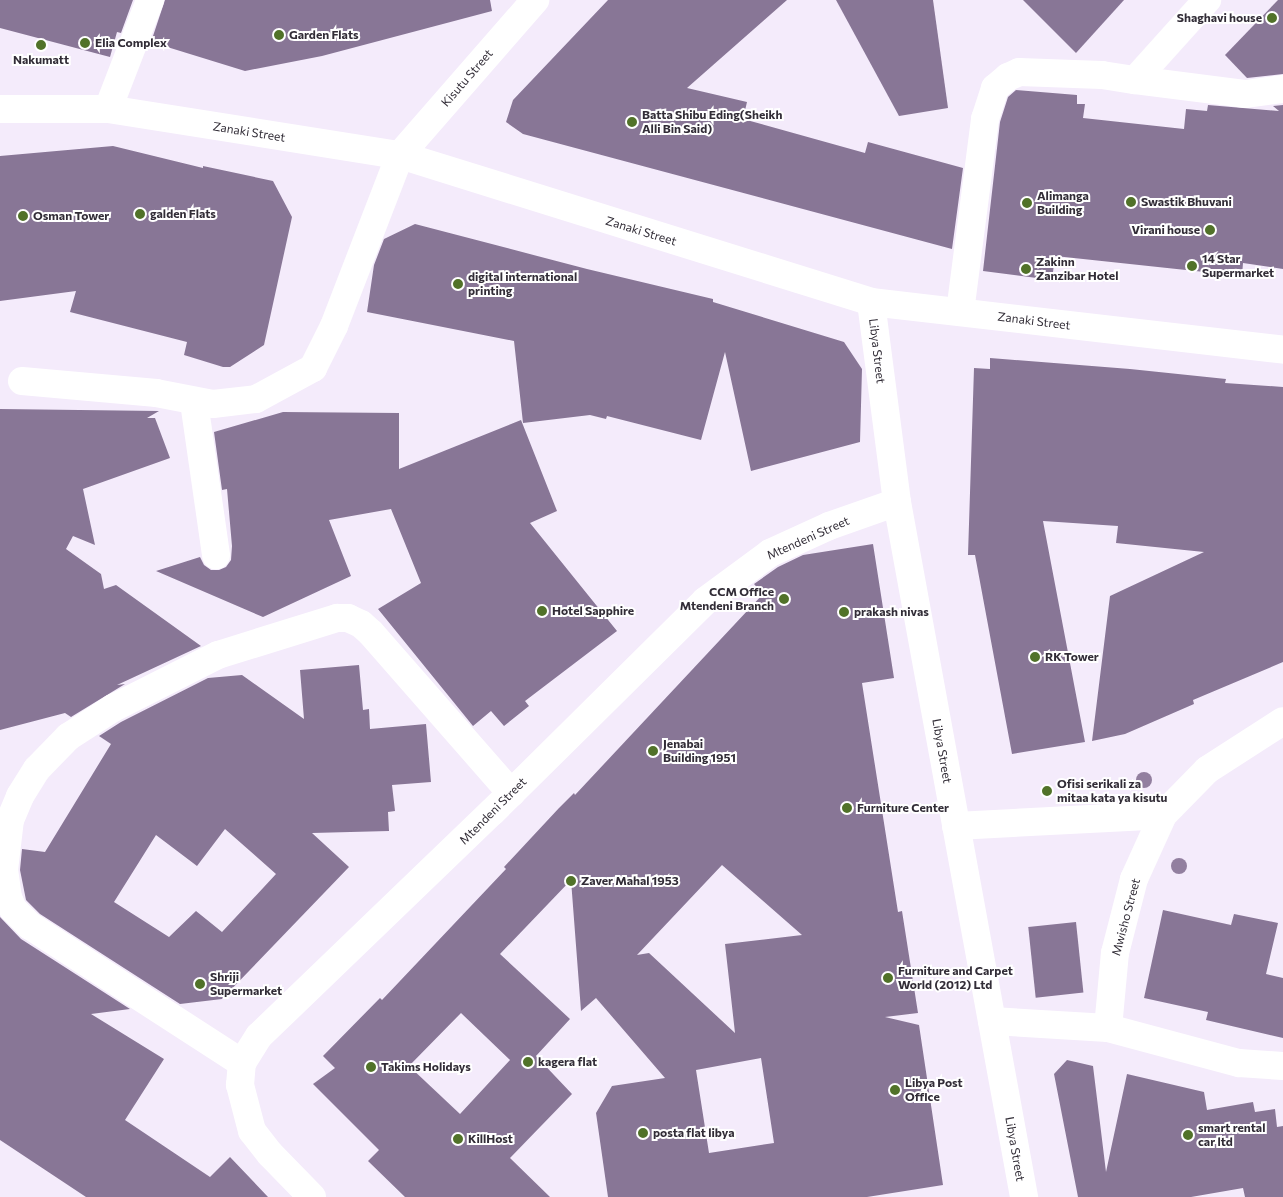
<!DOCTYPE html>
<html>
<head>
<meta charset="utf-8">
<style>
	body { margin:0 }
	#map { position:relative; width:1283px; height:1197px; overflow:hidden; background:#f4ebfb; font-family:Commissioner,sans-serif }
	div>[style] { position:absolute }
	.building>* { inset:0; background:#887696; transform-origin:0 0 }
	.minor>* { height:28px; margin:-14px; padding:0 14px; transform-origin:14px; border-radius:14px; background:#fff }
	.trees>* { width:16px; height:16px; margin:-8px; border-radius:50%; background:#927f9f }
	.dots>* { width:14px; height:14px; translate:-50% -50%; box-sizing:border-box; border:2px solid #fff; border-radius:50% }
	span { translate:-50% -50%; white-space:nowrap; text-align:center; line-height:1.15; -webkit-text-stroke:4px #fff; paint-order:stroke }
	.poi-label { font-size:12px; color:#322d37; font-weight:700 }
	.right { translate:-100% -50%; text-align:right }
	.left { translate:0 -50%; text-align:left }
	.street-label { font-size:12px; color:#322d37 }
</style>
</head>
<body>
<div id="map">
	<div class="building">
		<div style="clip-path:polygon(0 0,133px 0,121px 33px,117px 32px,110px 57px,0 28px)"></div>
		<div style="clip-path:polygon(165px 0,490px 0,492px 11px,322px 56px,245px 71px,151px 42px)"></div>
		<div style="clip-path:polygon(608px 0,787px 0,687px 88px,747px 102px,743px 119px,865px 153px,868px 142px,963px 168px,952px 249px,523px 134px,506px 122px,513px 100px)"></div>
		<div style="clip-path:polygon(836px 0,933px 0,948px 108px,899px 116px)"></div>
		<div style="clip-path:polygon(1023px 0,1124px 0,1076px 53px)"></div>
		<div style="clip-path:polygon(1278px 0,1283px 0,1283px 74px,1247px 78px,1225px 55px)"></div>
		<div style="clip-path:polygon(1016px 90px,1077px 95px,1077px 104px,1085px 104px,1083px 118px,1184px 129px,1186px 109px,1207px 111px,1208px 105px,1279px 111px,1273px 106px,1283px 105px,1283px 269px,1243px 263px,1242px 276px,1055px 256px,1052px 280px,983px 271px,1000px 122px,1008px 97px)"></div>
		<div style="clip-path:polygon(113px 146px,203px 168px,203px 166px,273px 181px,292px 217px,264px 345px,230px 367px,223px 367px,184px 355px,187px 342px,70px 312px,76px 291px,0 301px,0 156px)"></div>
		<div style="clip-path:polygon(415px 224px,587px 269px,713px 299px,713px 302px,844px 342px,862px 369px,860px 442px,751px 471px,725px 352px,701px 440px,607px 416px,606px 419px,590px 415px,523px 423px,514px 341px,367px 312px,374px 265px,384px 239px)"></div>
		<div style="clip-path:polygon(990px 358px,1130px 369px,1226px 379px,1225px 383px,1283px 387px,1283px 662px,1193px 700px,1194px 704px,1125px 734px,1092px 741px,1110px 596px,1204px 552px,1116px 543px,1118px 526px,1043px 521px,1085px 742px,1012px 754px,975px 555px,968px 555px,974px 368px,990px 369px)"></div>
		<div style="clip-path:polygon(0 409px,159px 411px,147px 418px,155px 418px,170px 458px,83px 489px,95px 545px,73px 536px,66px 549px,101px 574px,104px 589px,116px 585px,201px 646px,117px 685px,125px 684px,71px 717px,65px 713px,0 730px)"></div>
		<div style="clip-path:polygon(283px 412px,399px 413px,399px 469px,521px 420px,557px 511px,530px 523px,617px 631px,525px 701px,529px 706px,504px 726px,491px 711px,473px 726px,378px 609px,421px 583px,391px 509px,329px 520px,351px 576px,263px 617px,156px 571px,200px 557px,204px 565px,211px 570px,219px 570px,226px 567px,231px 560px,232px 546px,227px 489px,222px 490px,214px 432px)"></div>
		<div style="clip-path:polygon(evenodd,873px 544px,894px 678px,862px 683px,898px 912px,902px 911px,918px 1013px,885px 1017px,919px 1025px,943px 1185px,867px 1197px,608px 1197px,596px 1113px,612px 1086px,665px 1078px,596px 998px,581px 1011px,571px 880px,500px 954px,570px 1019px,536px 1056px,572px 1094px,510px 1158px,550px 1197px,405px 1197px,368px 1161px,379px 1150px,313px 1084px,335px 1068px,323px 1056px,380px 998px,382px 1000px,506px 869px,504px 867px,559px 808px,574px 793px,575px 795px,763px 594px,754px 584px,778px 567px,803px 555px,873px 544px,722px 865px,802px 935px,725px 944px,735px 1033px,649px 953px,637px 955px,722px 865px,873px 544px,461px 1013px,510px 1060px,460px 1114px,409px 1066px,461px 1013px,873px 544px,761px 1058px,774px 1143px,709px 1153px,696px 1070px,761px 1058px)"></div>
		<div style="clip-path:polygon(evenodd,359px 665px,363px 710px,369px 709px,370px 729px,426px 724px,431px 782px,392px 785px,395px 811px,388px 812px,389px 831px,312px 833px,349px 867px,222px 999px,180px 1004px,40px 914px,26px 900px,20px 870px,22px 849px,45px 852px,111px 744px,99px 736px,121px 722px,208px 678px,242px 675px,304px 719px,300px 670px,359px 665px,225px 829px,276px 874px,222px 932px,196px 911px,169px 937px,114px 902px,156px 835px,197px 866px,225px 829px)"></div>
		<div style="clip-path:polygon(1163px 910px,1231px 925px,1234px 914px,1278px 923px,1266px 974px,1283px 978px,1283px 1038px,1206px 1020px,1208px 1012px,1144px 998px)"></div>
		<div style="clip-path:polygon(0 917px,21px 939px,130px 1009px,91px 1014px,164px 1059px,125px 1120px,210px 1177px,230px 1157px,268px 1197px,86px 1197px,0 1140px)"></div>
		<div style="left:1076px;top:922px;width:71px;height:48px;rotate:84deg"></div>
		<div style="clip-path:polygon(1067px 1060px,1093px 1066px,1106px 1172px,1127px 1074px,1204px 1092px,1207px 1110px,1253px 1102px,1255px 1112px,1275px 1109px,1277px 1127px,1283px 1126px,1283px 1197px,1245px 1197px,1243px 1188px,1191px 1197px,1078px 1197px,1054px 1074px)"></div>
	</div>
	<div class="minor">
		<div style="left:1135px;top:80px;width:112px;rotate:7.2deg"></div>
		<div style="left:1246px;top:94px;width:37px;rotate:-8deg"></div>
		<div style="left:0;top:109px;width:108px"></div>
		<div style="left:108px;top:109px;width:296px;rotate:9deg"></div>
		<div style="left:400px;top:155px;width:493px;rotate:17.3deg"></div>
		<div style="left:871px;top:302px;width:415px;rotate:6.6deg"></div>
		<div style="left:108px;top:109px;width:117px;rotate:-68.9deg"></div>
		<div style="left:871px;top:302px;width:202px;rotate:82.6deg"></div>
		<div style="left:897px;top:502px;width:707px;rotate:79.64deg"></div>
		<div style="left:960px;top:312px;width:195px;rotate:-82.6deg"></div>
		<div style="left:985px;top:119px;width:33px;rotate:-72deg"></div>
		<div style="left:995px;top:88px;width:17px;rotate:-40deg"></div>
		<div style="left:1008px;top:77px;width:12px;rotate:-24deg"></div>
		<div style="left:1019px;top:72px;width:83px;rotate:2.1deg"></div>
		<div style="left:1102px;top:75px;width:33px;rotate:9deg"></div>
		<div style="left:1135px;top:80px;width:108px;rotate:-48deg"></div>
		<div style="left:22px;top:381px;width:135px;rotate:5.1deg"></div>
		<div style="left:156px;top:393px;width:58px;rotate:10.9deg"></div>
		<div style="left:213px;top:404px;width:43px;rotate:-6.6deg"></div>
		<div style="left:256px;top:399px;width:65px;rotate:-28.5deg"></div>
		<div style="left:313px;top:368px;width:47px;rotate:-63.4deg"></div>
		<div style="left:334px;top:326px;width:183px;rotate:-68.9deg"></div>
		<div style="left:400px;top:155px;width:206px;rotate:-48.9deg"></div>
		<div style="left:194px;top:402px;width:155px;rotate:81.8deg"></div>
		<div style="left:956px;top:826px;width:207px;rotate:-3deg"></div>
		<div style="left:992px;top:1021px;width:116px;rotate:3.5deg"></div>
		<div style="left:1108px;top:1028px;width:136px;rotate:15deg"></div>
		<div style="left:1239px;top:1063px;width:44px;rotate:3.9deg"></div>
		<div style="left:1108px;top:1028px;width:75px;rotate:-84.7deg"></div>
		<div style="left:1115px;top:953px;width:76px;rotate:-75.6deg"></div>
		<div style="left:1134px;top:879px;width:70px;rotate:-65.6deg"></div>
		<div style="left:1163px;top:815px;width:63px;rotate:-45.6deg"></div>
		<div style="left:1207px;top:770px;width:90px;rotate:-32.8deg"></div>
		<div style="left:242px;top:1063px;width:252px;rotate:-147.1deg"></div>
		<div style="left:30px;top:926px;width:24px;rotate:-135deg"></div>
		<div style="left:13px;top:909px;width:12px;rotate:-114deg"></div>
		<div style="left:8px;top:898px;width:28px;rotate:-98deg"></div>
		<div style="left:4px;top:870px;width:50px;rotate:-83.2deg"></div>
		<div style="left:10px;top:820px;width:26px;rotate:-67deg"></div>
		<div style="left:20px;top:796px;width:32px;rotate:-58deg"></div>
		<div style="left:37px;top:769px;width:45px;rotate:-45.9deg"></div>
		<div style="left:68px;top:737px;width:54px;rotate:-32.8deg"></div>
		<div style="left:113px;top:708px;width:118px;rotate:-26.8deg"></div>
		<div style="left:218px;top:655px;width:125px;rotate:-17.3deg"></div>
		<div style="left:337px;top:618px;width:11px"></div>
		<div style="left:348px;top:618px;width:14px;rotate:25deg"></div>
		<div style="left:361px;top:624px;width:13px;rotate:42deg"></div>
		<div style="left:371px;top:633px;width:213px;rotate:48.8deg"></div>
		<div style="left:312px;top:1197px;width:60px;rotate:-134.3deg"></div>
		<div style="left:270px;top:1154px;width:29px;rotate:-128deg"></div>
		<div style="left:252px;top:1131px;width:48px;rotate:-104.6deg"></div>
		<div style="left:240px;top:1085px;width:22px;rotate:-85deg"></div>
		<div style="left:242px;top:1063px;width:32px;rotate:-58deg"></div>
		<div style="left:259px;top:1036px;width:323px;rotate:-43.9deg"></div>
		<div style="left:492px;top:812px;width:300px;rotate:-44.7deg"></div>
		<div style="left:705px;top:601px;width:81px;rotate:-36.4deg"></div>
		<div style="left:770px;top:553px;width:65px;rotate:-24.6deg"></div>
		<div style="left:829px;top:526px;width:72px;rotate:-19.4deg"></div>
	</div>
	<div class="trees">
		<div style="left:1144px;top:780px"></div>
		<div style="left:1179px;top:866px"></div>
	</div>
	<div class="dots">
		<div style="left:1272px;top:18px;background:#517229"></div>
		<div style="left:279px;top:35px;background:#517229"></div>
		<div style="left:85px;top:43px;background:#517229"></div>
		<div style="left:41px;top:45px;background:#517229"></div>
		<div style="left:632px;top:122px;background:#517229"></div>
		<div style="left:1131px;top:202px;background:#517229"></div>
		<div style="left:1027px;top:203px;background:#517229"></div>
		<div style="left:140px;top:214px;background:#517229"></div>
		<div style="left:23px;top:216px;background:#517229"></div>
		<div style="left:1210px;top:230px;background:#517229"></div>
		<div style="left:1192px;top:266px;background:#517229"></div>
		<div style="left:1026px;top:269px;background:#517229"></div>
		<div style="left:458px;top:284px;background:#517229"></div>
		<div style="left:784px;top:599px;background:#517229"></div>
		<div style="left:542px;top:611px;background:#517229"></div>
		<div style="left:844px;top:612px;background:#517229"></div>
		<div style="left:1035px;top:657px;background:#517229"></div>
		<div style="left:653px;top:751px;background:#517229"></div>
		<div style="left:1047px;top:791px;background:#517229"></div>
		<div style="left:847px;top:808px;background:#517229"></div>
		<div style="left:571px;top:881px;background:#517229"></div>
		<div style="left:888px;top:978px;background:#517229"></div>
		<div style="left:200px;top:984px;background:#517229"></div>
		<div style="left:528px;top:1062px;background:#517229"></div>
		<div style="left:371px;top:1067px;background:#517229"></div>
		<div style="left:895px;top:1090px;background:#517229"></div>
		<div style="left:643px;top:1133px;background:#517229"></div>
		<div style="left:1188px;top:1135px;background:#517229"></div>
		<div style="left:458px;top:1139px;background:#517229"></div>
	</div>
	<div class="poi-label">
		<span class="right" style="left:1262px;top:18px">Shaghavi house</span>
		<span class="left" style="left:289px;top:35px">Garden Flats</span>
		<span class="left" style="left:95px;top:43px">Elia Complex</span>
		<span style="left:41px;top:60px">Nakumatt</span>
		<span class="left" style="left:642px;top:122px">Batta Shibu Eding(Sheikh<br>Alli Bin Said)</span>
		<span class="left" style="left:1037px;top:203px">Alimanga<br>Building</span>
		<span class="left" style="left:1141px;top:202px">Swastik Bhuvani</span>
		<span class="left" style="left:150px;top:214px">galden Flats</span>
		<span class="left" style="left:33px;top:216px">Osman Tower</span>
		<span class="right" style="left:1200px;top:230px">Virani house</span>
		<span class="left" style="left:1202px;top:266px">14 Star<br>Supermarket</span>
		<span class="left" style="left:1036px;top:269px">Zakinn<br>Zanzibar Hotel</span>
		<span class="left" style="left:468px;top:284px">digital international<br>printing</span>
		<span class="right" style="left:774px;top:599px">CCM Office<br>Mtendeni Branch</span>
		<span class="left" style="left:552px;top:611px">Hotel Sapphire</span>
		<span class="left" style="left:854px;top:612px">prakash nivas</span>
		<span class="left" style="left:1045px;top:657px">RK Tower</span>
		<span class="left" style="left:663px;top:751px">Jenabai<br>Building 1951</span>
		<span class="left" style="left:1057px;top:791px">Ofisi serikali za<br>mitaa kata ya kisutu</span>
		<span class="left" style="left:857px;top:808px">Furniture Center</span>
		<span class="left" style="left:581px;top:881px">Zaver Mahal 1953</span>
		<span class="left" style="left:898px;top:978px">Furniture and Carpet<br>World (2012) Ltd</span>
		<span class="left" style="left:210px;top:984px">Shriji<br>Supermarket</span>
		<span class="left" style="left:538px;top:1062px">kagera flat</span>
		<span class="left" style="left:381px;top:1067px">Takims Holidays</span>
		<span class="left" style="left:905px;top:1090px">Libya Post<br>Office</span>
		<span class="left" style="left:1198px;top:1135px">smart rental<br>car ltd</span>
		<span class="left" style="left:653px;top:1133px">posta flat libya</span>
		<span class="left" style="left:468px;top:1139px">KillHost</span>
	</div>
	<div class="street-label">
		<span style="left:467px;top:78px;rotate:-49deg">Kisutu Street</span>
		<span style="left:249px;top:132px;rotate:9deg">Zanaki Street</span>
		<span style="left:641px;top:231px;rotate:17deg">Zanaki Street</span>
		<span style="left:1034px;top:321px;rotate:7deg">Zanaki Street</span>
		<span style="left:877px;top:351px;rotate:83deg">Libya Street</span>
		<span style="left:808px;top:538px;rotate:-24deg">Mtendeni Street</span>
		<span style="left:942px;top:751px;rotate:80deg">Libya Street</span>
		<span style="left:493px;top:811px;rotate:-45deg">Mtendeni Street</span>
		<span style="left:1126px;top:917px;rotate:-75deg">Mwisho Street</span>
		<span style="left:1015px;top:1149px;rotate:80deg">Libya Street</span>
	</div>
</div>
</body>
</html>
